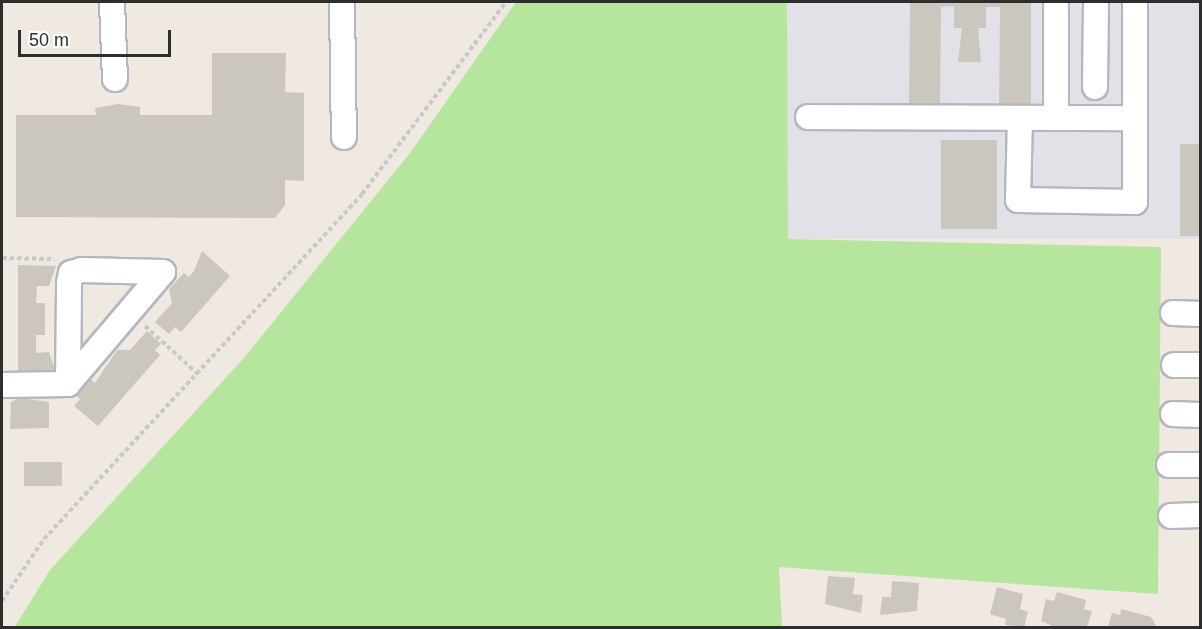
<!DOCTYPE html>
<html>
<head>
<meta charset="utf-8">
<style>
	body { margin:0 }
	#map { position:relative; width:1202px; height:629px; overflow:hidden; background:#efe9e1; font-family:Arial,sans-serif }
	div>[style] { position:absolute }
	.industrial>* { inset:0; background:#e3e1e8; transform-origin:0 0 }
	.green>* { inset:0; background:#b6e59e }
	.building>* { inset:0; background:#cbc7bf; transform-origin:0 0 }
	.path>* { height:4px; margin-top:-2px; transform-origin:0; background:repeating-linear-gradient(90deg,#c9c9c9 0 4.5px,transparent 0 7.5px) }
	.roads { filter:drop-shadow(2px 0 #b4b7c1) drop-shadow(-2px 0 #b4b7c1) drop-shadow(0 2px #b4b7c1) drop-shadow(0 -2px #b4b7c1) }
	.minor>* { height:24px; margin:-12px; padding:0 12px; transform-origin:12px; border-radius:12px; background:#fff }
	span { translate:-50% -50%; white-space:nowrap; text-align:center; line-height:1.15; -webkit-text-stroke:6px #fff; paint-order:stroke }
	.frame { position:absolute; inset:0; border:3px solid #2e2e2e; pointer-events:none }
	.scale { position:absolute; left:18px; top:30px; width:153px; height:27px; box-sizing:border-box; border:3px solid #2e2e2e; border-top:0; padding-left:8px; font-size:18px; line-height:21px; white-space:nowrap; color:#2e2e2e; -webkit-text-stroke:4px #fff; paint-order:stroke }
</style>
</head>
<body>
<div id="map">
	<div class="industrial">
		<div style="left:787px;top:2px;width:413px;height:237px"></div>
	</div>
	<div class="green">
		<div style="clip-path:polygon(516px 2px,787px 2px,788px 239px,1161px 247px,1158px 594px,779px 567px,782px 627px,14px 628px,50px 570px,243px 359px,410px 153px)"></div>
	</div>
	<div class="building">
		<div style="clip-path:polygon(910px 2px,1031px 2px,1031px 108px,999px 108px,1000px 7px,986px 7px,986px 28px,978px 28px,981px 62px,958px 62px,962px 28px,954px 28px,954px 6px,941px 7px,940px 107px,909px 107px)"></div>
		<div style="clip-path:polygon(212px 53px,286px 53px,285px 92px,304px 93px,304px 181px,285px 180px,285px 205px,275px 218px,16px 217px,16px 115px,96px 115px,95px 108px,118px 104px,140px 107px,140px 115px,212px 115px)"></div>
		<div style="left:941px;top:140px;width:56px;height:89px"></div>
		<div style="left:1180px;top:144px;width:20px;height:92px"></div>
		<div style="clip-path:polygon(202px 251px,230px 276px,181px 332px,175px 327px,169px 334px,155px 322px,172px 303px,169px 289px,184px 273px,189px 277px,194px 271px)"></div>
		<div style="clip-path:polygon(18px 265px,56px 266px,49px 286px,37px 286px,36px 303px,45px 303px,45px 335px,36px 335px,36px 353px,49px 352px,56px 372px,18px 372px)"></div>
		<div style="clip-path:polygon(147px 331px,161px 344px,155px 350px,160px 355px,98px 426px,74px 406px,80px 399px,75px 395px,90px 378px,95px 383px,117px 350px,130px 350px)"></div>
		<div style="clip-path:polygon(20px 398px,49px 402px,49px 428px,10px 429px,11px 402px)"></div>
		<div style="left:24px;top:462px;width:38px;height:24px"></div>
		<div style="clip-path:polygon(828px 576px,855px 578px,853px 594px,863px 595px,861px 613px,825px 604px)"></div>
		<div style="clip-path:polygon(892px 581px,919px 583px,917px 611px,880px 615px,882px 597px,891px 597px)"></div>
		<div style="clip-path:polygon(997px 587px,1023px 594px,1020px 609px,1028px 612px,1024px 627px,1005px 625px,1006px 619px,990px 614px)"></div>
		<div style="clip-path:polygon(1057px 592px,1086px 600px,1084px 609px,1092px 611px,1087px 627px,1055px 627px,1041px 621px,1046px 599px,1054px 601px)"></div>
		<div style="clip-path:polygon(1121px 609px,1151px 617px,1157px 627px,1108px 627px,1112px 613px,1120px 615px)"></div>
	</div>
	<div class="path">
		<div style="left:2px;top:258px;width:53px;rotate:1.1deg"></div>
		<div style="left:145px;top:326px;width:72px;rotate:42.2deg"></div>
		<div style="left:2px;top:601px;width:75px;rotate:-55.9deg"></div>
		<div style="left:44px;top:539px;width:469px;rotate:-47.3deg"></div>
		<div style="left:362px;top:194px;width:240px;rotate:-53.1deg"></div>
		<div style="left:920px;top:628px;width:62px"></div>
	</div>
	<div class="roads">
		<div class="minor">
			<div style="left:112px;top:2px;width:77px;rotate:87.8deg"></div>
			<div style="left:342px;top:2px;width:135px;rotate:89.2deg"></div>
			<div style="left:1056px;top:2px;width:116px;rotate:90deg"></div>
			<div style="left:1095px;top:87px;width:85px;rotate:-89.3deg"></div>
			<div style="left:808px;top:117px;width:327px;rotate:0.2deg"></div>
			<div style="left:1020px;top:118px;width:82px;rotate:91.4deg"></div>
			<div style="left:1018px;top:200px;width:117px;rotate:1deg"></div>
			<div style="left:1135px;top:202px;width:200px;rotate:-90deg"></div>
			<div style="left:82px;top:270px;width:81px;rotate:1.4deg"></div>
			<div style="left:163px;top:272px;width:147px;rotate:130.3deg"></div>
			<div style="left:68px;top:384px;width:101px;rotate:-89.4deg"></div>
			<div style="left:69px;top:283px;width:10px;rotate:-79deg"></div>
			<div style="left:71px;top:273px;width:11px;rotate:-15deg"></div>
			<div style="left:1173px;top:313px;width:27px;rotate:2deg"></div>
			<div style="left:1174px;top:365px;width:26px"></div>
			<div style="left:2px;top:385px;width:66px;rotate:-0.9deg"></div>
			<div style="left:1173px;top:414px;width:27px;rotate:2deg"></div>
			<div style="left:1169px;top:465px;width:31px"></div>
			<div style="left:1171px;top:516px;width:29px;rotate:-2deg"></div>
		</div>
	</div>
	<div class="frame"></div>
	<div class="scale">50 m</div>
</div>
</body>
</html>
